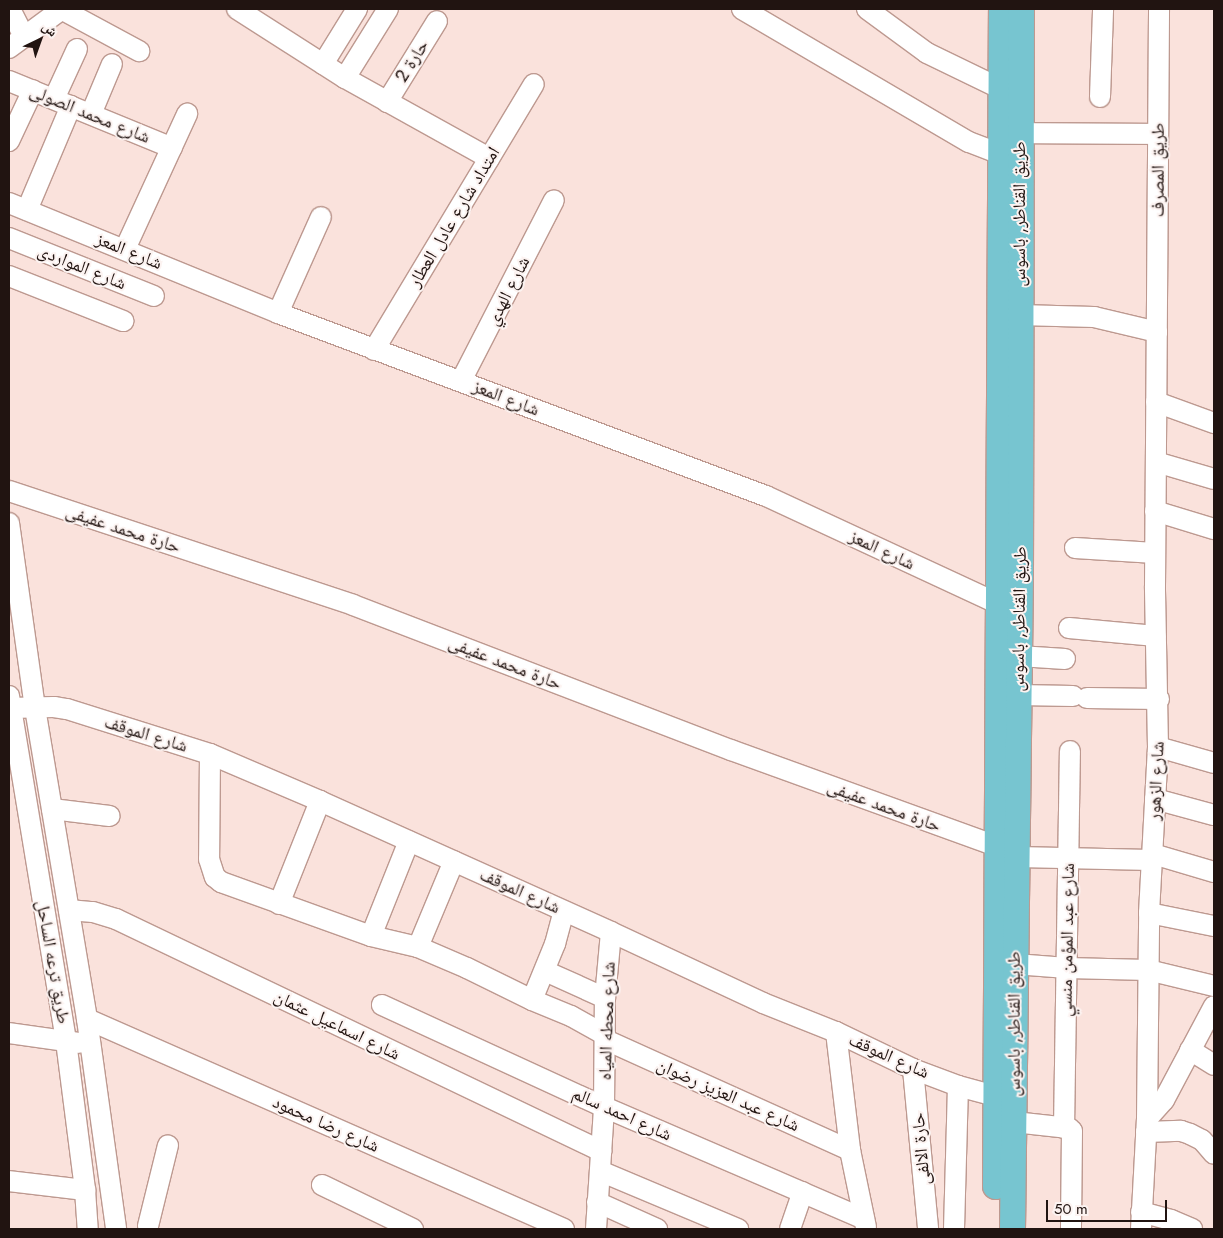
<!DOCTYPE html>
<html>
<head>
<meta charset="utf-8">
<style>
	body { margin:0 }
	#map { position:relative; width:1223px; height:1238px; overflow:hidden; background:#fae2dc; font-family:Jost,"Noto Naskh Arabic",sans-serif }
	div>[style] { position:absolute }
	.roads { filter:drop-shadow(1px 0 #bd9990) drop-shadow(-1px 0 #bd9990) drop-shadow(0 1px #bd9990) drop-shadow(0 -1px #bd9990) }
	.minor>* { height:20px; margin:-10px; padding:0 10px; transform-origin:10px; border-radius:10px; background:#fff }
	.major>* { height:25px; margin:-12.5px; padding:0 12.5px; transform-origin:12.5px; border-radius:12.5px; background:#77c5d0 }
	span { translate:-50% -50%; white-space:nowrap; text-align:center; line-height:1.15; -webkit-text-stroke:4px #fcf3f1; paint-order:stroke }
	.street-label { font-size:18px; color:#211411 }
	.frame { position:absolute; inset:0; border:10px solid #211411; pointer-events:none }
	.north { position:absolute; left:15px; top:15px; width:50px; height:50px; -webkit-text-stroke:4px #fcf3f1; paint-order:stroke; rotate:42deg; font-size:14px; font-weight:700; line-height:20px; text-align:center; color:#211411 }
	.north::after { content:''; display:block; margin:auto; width:18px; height:22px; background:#211411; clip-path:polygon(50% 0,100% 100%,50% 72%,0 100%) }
	.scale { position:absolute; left:1046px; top:1200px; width:121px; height:22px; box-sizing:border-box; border:2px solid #211411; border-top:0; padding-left:6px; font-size:15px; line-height:18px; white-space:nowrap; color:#211411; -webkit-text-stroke:4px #fcf3f1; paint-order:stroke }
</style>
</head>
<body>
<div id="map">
	<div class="roads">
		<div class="minor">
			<div style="left:10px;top:9px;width:31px;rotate:63deg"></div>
			<div style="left:61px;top:9px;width:89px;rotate:28.3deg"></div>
			<div style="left:237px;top:9px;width:128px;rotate:32.6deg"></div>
			<div style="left:345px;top:78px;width:165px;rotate:29.1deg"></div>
			<div style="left:742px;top:9px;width:263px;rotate:30.4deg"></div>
			<div style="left:969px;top:142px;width:34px;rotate:21deg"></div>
			<div style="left:867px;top:9px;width:74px;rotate:36.3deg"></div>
			<div style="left:927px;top:53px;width:82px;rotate:25.9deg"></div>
			<div style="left:9px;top:48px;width:66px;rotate:-36.3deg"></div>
			<div style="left:323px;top:64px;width:65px;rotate:-58.3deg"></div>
			<div style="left:345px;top:78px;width:81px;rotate:-58.1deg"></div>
			<div style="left:9px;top:81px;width:176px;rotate:22.3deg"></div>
			<div style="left:1100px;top:97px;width:88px;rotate:-88deg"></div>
			<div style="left:54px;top:99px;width:55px;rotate:-65.3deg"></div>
			<div style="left:387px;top:102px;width:95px;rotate:-58.3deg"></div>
			<div style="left:91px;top:114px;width:54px;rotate:-67.2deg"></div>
			<div style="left:1008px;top:133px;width:150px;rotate:0.4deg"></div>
			<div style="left:9px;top:141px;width:56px;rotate:-64.8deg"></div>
			<div style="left:9px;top:203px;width:291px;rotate:22.2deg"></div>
			<div style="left:278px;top:313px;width:521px;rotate:20.56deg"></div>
			<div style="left:766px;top:496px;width:257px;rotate:24.9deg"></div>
			<div style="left:27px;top:210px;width:113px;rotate:-67.1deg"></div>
			<div style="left:9px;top:238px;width:156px;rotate:21.8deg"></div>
			<div style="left:125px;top:249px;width:149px;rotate:-65.3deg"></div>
			<div style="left:9px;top:276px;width:123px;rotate:21.5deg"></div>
			<div style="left:278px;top:313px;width:105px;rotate:-65.9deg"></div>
			<div style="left:1019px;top:315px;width:75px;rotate:1.5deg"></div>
			<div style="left:1094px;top:317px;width:65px;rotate:13.4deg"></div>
			<div style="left:374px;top:350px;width:310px;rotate:-59deg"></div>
			<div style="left:461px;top:381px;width:203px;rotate:-62.8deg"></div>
			<div style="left:1156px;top:402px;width:62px;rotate:19.9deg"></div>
			<div style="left:1156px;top:462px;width:60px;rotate:16.3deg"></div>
			<div style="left:9px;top:491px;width:362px;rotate:18.3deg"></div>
			<div style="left:353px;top:605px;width:405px;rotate:21deg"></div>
			<div style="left:731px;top:750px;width:282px;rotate:19.9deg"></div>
			<div style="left:1155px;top:511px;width:62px;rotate:17deg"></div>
			<div style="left:9px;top:523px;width:187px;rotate:82deg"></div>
			<div style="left:35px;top:708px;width:315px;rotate:80.5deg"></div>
			<div style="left:87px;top:1019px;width:212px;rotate:82.1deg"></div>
			<div style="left:1075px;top:548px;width:80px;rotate:3.6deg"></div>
			<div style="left:1069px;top:628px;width:87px;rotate:5.3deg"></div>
			<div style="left:1019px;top:656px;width:46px;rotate:3.7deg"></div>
			<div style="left:1018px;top:695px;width:55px;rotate:1deg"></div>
			<div style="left:9px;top:696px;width:350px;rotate:80.6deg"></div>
			<div style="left:66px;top:1041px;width:150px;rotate:82.7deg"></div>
			<div style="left:85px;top:1190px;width:39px;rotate:86deg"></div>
			<div style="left:1087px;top:698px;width:72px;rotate:0.8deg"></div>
			<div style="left:9px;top:708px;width:45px;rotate:-1.3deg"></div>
			<div style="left:54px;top:707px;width:13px;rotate:9deg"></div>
			<div style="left:67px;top:709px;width:150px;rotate:17.5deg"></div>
			<div style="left:210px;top:754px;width:120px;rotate:23.1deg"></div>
			<div style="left:320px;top:801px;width:319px;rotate:24.2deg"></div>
			<div style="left:611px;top:932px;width:168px;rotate:25deg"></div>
			<div style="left:763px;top:1003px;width:79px;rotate:21.7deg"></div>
			<div style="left:836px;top:1032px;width:85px;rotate:25.7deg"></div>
			<div style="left:913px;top:1069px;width:48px;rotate:20.7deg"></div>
			<div style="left:958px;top:1086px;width:39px;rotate:15deg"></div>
			<div style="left:1158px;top:747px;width:58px;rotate:15.9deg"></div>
			<div style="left:210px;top:754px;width:105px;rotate:90.5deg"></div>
			<div style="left:209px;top:859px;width:19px;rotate:72deg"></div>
			<div style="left:215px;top:877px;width:8px;rotate:40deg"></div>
			<div style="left:221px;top:882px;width:159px;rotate:19.8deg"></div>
			<div style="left:371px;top:936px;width:48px;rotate:13.2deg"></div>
			<div style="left:418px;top:947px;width:53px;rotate:23.2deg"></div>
			<div style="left:467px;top:968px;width:72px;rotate:26.2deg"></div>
			<div style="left:532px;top:1000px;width:42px;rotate:22.3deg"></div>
			<div style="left:571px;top:1016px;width:39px;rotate:29deg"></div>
			<div style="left:1155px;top:799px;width:61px;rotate:15.2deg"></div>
			<div style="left:52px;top:809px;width:58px;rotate:6.9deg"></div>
			<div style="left:1153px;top:854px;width:64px;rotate:16.4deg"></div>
			<div style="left:1017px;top:857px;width:135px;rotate:1.3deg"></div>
			<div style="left:279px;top:904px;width:111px;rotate:-68.3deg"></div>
			<div style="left:69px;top:910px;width:24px;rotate:5deg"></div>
			<div style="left:93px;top:912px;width:24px;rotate:17deg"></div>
			<div style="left:116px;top:919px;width:538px;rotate:25.56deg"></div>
			<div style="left:1149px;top:913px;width:66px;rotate:11.3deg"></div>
			<div style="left:371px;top:936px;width:102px;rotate:-68.2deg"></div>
			<div style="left:418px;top:947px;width:93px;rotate:-67.3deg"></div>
			<div style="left:1015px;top:964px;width:52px;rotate:4.4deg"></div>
			<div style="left:1067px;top:968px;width:81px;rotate:1.4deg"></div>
			<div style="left:1148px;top:970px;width:68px;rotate:13.6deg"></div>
			<div style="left:545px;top:971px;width:66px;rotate:24.2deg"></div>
			<div style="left:532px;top:1000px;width:61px;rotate:-67.7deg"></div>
			<div style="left:555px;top:944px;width:34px;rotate:-75deg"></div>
			<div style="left:382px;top:1005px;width:244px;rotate:24.7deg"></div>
			<div style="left:604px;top:1107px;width:283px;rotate:23.3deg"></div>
			<div style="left:87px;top:1019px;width:521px;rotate:23.76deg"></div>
			<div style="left:836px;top:1032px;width:119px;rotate:83.2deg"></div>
			<div style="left:850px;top:1150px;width:79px;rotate:78.3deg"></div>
			<div style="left:9px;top:1033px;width:71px;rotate:8.1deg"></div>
			<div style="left:606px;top:1040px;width:268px;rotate:24.3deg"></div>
			<div style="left:1190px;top:1050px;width:28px;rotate:32deg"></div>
			<div style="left:913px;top:1069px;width:161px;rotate:84.6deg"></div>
			<div style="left:1147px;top:1119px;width:25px;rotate:-48deg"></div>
			<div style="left:1164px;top:1100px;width:106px;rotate:-62deg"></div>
			<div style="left:1014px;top:1122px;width:55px;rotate:6.2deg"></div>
			<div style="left:1069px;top:1128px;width:4px;rotate:45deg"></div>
			<div style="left:1072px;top:1131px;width:98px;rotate:90.6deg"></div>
			<div style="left:1064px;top:1128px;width:377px;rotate:-89.1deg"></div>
			<div style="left:1146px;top:1132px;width:35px;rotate:-2deg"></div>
			<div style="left:1181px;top:1131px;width:9px;rotate:18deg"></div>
			<div style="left:1190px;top:1134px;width:13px;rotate:27deg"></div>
			<div style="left:1202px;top:1140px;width:18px;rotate:49deg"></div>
			<div style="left:600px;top:1171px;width:150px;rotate:22.8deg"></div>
			<div style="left:9px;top:1181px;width:77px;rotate:6.8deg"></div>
			<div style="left:322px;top:1185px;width:101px;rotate:25.8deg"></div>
			<div style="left:597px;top:1202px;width:66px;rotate:24.2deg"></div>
			<div style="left:1141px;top:1212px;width:31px;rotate:15deg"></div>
			<div style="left:1171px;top:1220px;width:23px;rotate:23deg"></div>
			<div style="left:148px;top:1226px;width:83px;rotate:-76.1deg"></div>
			<div style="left:596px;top:1229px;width:122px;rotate:-86.2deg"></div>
			<div style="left:604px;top:1107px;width:109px;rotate:-89.5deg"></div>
			<div style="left:605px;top:998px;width:66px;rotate:-84.8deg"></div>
			<div style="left:790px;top:1229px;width:39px;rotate:-71deg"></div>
			<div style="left:954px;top:1229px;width:143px;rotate:-88.4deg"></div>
			<div style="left:1141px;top:1229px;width:110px;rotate:-86.9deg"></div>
			<div style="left:1147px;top:1119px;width:206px;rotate:-89.4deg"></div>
			<div style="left:1149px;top:913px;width:166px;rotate:-86.9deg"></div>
			<div style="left:1158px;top:747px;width:161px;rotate:-91.1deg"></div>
			<div style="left:1155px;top:586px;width:577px;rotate:-89.6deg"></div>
		</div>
		<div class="major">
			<div style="left:995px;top:1186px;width:1177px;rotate:-89.71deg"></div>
			<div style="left:1012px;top:1229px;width:656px;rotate:-89.3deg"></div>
			<div style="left:1020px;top:573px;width:564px;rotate:-89.9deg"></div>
		</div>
	</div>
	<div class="street-label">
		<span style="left:412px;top:61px;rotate:-58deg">حارة 2</span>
		<span style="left:90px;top:114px;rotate:22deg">شارع محمد الصولى</span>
		<span style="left:1158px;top:170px;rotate:-90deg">طريق المصرف</span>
		<span style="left:1019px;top:214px;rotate:-90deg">طريق القناطر, باسوس</span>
		<span style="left:454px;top:217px;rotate:-59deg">امتداد شارع عادل العطار</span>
		<span style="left:129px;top:251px;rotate:22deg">شارع المعز</span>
		<span style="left:82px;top:267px;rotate:22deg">شارع المواردى</span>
		<span style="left:508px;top:291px;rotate:-63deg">شارع الهدي</span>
		<span style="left:506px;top:398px;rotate:21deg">شارع المعز</span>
		<span style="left:123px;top:529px;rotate:18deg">حارة محمد عفيفى</span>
		<span style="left:882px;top:550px;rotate:25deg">شارع المعز</span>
		<span style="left:1019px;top:619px;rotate:-89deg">طريق القناطر, باسوس</span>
		<span style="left:505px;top:663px;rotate:21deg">حارة محمد عفيفى</span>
		<span style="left:146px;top:734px;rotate:17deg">شارع الموقف</span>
		<span style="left:1156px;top:781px;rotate:-87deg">شارع الزهور</span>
		<span style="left:884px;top:806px;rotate:20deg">حارة محمد عفيفى</span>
		<span style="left:520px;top:891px;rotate:24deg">شارع الموقف</span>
		<span style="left:1067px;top:940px;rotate:-89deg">شارع عبد المؤمن منسي</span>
		<span style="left:53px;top:962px;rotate:80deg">طريق ترعه الساحل</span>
		<span style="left:607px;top:1021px;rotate:-88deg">شارع محطه المياه</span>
		<span style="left:1014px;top:1024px;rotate:-90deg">طريق القناطر, باسوس</span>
		<span style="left:337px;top:1025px;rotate:26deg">شارع اسماعيل عثمان</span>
		<span style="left:889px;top:1056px;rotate:24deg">شارع الموقف</span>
		<span style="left:728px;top:1095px;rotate:24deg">شارع عبد العزيز رضوان</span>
		<span style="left:622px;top:1114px;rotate:24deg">شارع احمد سالم</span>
		<span style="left:326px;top:1124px;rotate:24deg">شارع رضا محمود</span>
		<span style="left:921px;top:1149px;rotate:-95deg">حارة الالفى</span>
	</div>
	<div class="frame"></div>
	<div class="north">ش</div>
	<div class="scale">50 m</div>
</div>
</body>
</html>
